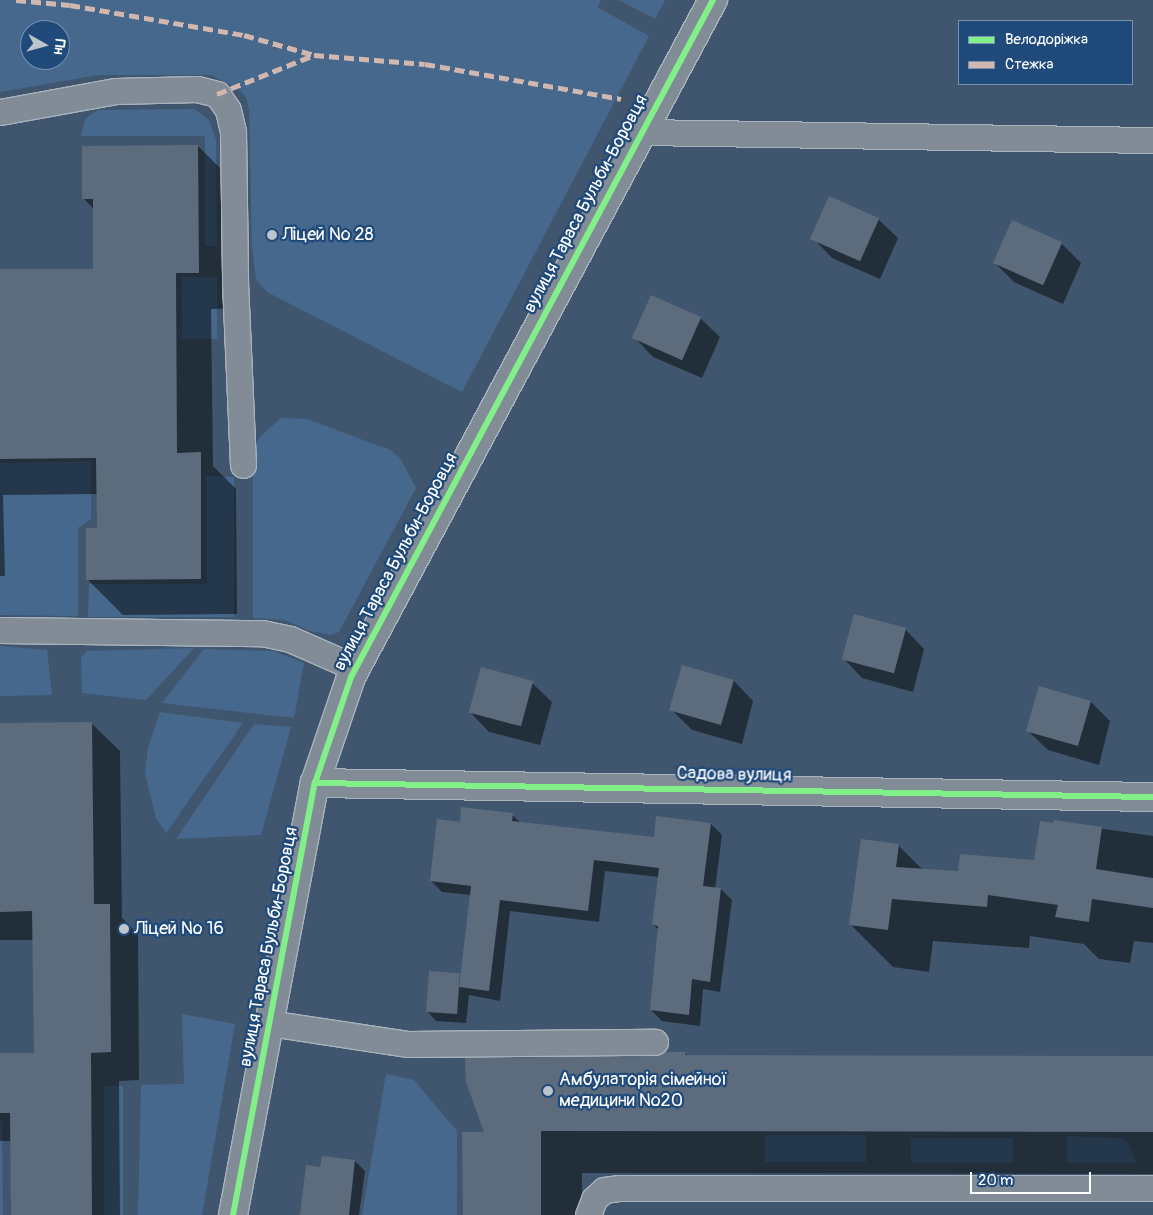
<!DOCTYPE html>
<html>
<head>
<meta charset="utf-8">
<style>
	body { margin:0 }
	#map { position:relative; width:1153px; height:1215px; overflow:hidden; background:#40566e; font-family:Pangolin,sans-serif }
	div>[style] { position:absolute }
	.green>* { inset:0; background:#47688d; transform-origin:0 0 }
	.shadow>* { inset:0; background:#0007 }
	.building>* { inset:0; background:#5c6c7d; transform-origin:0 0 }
	.roads { filter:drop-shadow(1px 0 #a9b3be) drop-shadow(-1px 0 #a9b3be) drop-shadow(0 1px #a9b3be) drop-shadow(0 -1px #a9b3be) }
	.service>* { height:25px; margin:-12.5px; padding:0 12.5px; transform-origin:12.5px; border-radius:12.5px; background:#818c97 }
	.minor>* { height:28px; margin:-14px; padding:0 14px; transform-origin:14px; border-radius:14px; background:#818c97 }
	.tertiary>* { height:28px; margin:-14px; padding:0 14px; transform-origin:14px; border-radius:14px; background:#818c97 }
	.quiet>* { height:5px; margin-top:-2.5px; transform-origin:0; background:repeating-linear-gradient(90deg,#d1b7ad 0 10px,transparent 0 15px) }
	.cycleway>* { height:6px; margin:-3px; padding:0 3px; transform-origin:3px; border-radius:3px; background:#82f089 }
	.dots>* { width:14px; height:14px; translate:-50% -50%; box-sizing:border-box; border:2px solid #1f4a7a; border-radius:50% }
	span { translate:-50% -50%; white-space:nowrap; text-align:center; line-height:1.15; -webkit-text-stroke:4.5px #1f4a7a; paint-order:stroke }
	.street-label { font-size:18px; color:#fff }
	.poi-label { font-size:18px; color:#fff }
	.left { translate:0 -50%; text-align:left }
	.legend { position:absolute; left:958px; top:20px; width:175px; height:65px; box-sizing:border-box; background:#1f4a7a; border:1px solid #7992af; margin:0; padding:6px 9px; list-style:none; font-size:15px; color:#fff }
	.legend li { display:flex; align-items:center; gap:10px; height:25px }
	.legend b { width:25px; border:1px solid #7992af }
	.north { position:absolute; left:20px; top:20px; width:50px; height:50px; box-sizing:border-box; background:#1f4a7a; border:1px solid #7992af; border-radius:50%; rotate:97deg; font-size:14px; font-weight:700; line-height:20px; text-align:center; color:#fff }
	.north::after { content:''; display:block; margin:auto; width:18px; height:22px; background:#bcc4cc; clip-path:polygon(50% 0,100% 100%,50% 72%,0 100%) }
	.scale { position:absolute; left:970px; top:1172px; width:121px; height:22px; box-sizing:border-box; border:2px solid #fff; border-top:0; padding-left:6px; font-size:15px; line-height:18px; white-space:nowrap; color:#fff; -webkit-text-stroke:4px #1f4a7a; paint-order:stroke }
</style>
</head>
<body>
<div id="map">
	<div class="green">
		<div style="clip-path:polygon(evenodd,0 0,601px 0,597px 7px,649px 36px,462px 392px,267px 292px,256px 280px,252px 248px,249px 109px,246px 97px,238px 89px,211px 75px,98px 75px,0 92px,0 0,30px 30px,60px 30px,60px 60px,30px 60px,30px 30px)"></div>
		<div style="clip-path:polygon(619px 0,665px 0,655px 19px)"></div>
		<div style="clip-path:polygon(194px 109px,209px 120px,216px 140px,217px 246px,205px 246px,205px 136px,81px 136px,85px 119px,98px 110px)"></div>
		<div style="left:217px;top:277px;width:62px;height:35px;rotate:90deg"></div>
		<div style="clip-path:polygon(281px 418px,307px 419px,390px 450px,400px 458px,416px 488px,339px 632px,331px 635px,310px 631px,285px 620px,253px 618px,253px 449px,260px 437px)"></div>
		<div style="clip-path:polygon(91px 461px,91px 519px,78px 528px,78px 616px,0 615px,0 463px)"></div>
		<div style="clip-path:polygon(206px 476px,234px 477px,234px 617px,88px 617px,89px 584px,207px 584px)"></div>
		<div style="clip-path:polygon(0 646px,47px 650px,52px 695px,0 696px)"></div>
		<div style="clip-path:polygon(194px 648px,146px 700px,82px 693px,81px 658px,87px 651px)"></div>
		<div style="clip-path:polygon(204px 649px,274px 651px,304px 663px,294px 718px,162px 703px)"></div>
		<div style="clip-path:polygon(160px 712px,243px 723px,166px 833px,156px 818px,145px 773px,148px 748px)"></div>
		<div style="clip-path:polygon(254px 724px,291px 727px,261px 835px,176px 839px)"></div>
		<div style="clip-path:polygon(182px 1014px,235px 1024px,202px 1215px,138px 1215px,141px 1085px,184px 1084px)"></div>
		<div style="clip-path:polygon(386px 1074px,414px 1080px,457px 1131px,457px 1215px,362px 1215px)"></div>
		<div style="left:123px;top:1086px;width:129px;height:19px;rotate:90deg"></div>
		<div style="clip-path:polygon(0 1121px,2px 1121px,3px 1215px,0 1215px)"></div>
		<div style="left:765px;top:1135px;width:101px;height:27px"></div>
		<div style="clip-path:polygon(1067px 1136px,1121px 1138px,1129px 1144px,1136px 1163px,1067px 1163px)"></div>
		<div style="left:1013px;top:1138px;width:25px;height:102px;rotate:90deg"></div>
	</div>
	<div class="shadow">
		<div style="clip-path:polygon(198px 146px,234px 182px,234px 308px,211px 309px,213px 466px,236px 489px,237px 614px,123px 615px,87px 579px,98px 530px,97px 494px,3px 495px,5px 576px,0 576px,0 271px,94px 270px,94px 209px,83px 198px)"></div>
		<div style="clip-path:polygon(878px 219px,898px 238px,880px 279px,832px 258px,813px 238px)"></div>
		<div style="clip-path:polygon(1061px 243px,1081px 263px,1063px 304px,1014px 282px,995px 263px)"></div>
		<div style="clip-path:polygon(700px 318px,720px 337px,702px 378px,653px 357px,634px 337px)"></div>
		<div style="clip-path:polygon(905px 629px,924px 649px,913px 692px,862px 678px,843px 658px)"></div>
		<div style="clip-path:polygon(683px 667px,734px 681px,753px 701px,742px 744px,692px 730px,672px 710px)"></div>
		<div style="clip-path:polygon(532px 683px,552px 702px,540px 745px,489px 732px,470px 712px)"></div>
		<div style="clip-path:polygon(1040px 688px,1091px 702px,1110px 721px,1099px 765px,1048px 750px,1028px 731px)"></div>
		<div style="clip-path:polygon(91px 723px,120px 751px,122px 918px,138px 934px,139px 1080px,119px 1081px,120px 1215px,12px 1215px,12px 1141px,0 1141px,0 1055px,35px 1054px,34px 940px,0 940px,0 724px)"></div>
		<div style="clip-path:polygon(512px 815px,521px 823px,655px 838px,658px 818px,711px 824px,722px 835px,715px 889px,721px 889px,732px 900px,720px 992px,703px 989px,700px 1026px,662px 1021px,651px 1010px,659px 930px,653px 925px,659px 877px,605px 871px,599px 922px,510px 911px,500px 1001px,469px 995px,466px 1023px,436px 1021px,427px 1011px,462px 976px,471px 895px,442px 892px,431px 881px,461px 823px)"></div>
		<div style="clip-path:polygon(1055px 822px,1153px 836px,1153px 943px,1134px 941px,1130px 963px,1099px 959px,1084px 944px,1030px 936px,1029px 948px,933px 941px,929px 972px,893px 967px,851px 925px,898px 845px,923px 870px,959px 872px,1035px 862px)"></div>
		<div style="clip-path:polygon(685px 1053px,689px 1057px,1153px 1057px,1153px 1174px,582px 1173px,582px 1215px,464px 1215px,486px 1133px,655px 1058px)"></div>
		<div style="clip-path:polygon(355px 1161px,365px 1171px,359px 1215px,301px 1215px)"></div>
	</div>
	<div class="building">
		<div style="clip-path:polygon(198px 145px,199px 273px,176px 273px,177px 453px,201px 452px,201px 579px,86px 580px,86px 528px,97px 528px,96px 458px,0 459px,0 269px,93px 269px,93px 199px,82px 199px,82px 146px)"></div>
		<div style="left:829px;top:196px;width:55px;height:47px;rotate:24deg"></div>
		<div style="left:1012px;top:220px;width:55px;height:47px;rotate:24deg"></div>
		<div style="left:651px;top:295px;width:55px;height:47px;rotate:24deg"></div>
		<div style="left:854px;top:614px;width:54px;height:47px;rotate:15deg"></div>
		<div style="left:682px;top:665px;width:54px;height:47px;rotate:16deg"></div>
		<div style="left:481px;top:667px;width:54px;height:47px;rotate:15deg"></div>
		<div style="left:1039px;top:686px;width:54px;height:47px;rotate:16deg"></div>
		<div style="clip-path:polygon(92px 722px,94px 904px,110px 904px,111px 1052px,91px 1053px,92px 1215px,11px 1215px,10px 1113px,0 1113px,0 1053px,34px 1053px,32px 911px,0 912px,0 723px)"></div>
		<div style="clip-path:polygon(461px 807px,513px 813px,512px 821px,654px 837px,656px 816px,711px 823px,703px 886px,721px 888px,710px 982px,692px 979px,689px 1015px,650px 1010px,658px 926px,652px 925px,659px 868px,594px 860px,588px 911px,500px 900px,489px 991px,459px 987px,471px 886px,430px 881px,437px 819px,460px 822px)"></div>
		<div style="clip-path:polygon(1054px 820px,1102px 827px,1096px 869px,1153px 878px,1153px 908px,1092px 899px,1089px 922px,1055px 917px,1058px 905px,988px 895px,987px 907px,892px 899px,888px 930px,849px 925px,861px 839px,899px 844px,896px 867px,958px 871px,960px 854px,1034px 860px,1040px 821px,1053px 823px)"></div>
		<div style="left:429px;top:971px;width:31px;height:41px;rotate:4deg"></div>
		<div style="clip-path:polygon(664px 1052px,686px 1052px,685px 1055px,1153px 1056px,1153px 1132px,541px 1131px,541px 1215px,463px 1215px,462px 1132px,484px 1132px,466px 1082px,465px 1058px,655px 1056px)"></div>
		<div style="clip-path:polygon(322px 1156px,355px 1160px,349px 1215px,300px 1215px,306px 1165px,320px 1167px)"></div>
	</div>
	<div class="roads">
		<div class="service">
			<div style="left:0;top:112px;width:118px;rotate:-10.3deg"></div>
			<div style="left:116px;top:91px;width:81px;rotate:-1.4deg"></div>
			<div style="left:197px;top:89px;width:21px;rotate:14deg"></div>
			<div style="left:217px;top:94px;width:19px;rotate:55deg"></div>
			<div style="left:228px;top:110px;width:23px;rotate:77deg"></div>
			<div style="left:233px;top:132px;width:150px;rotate:89.2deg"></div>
			<div style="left:235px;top:282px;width:183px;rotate:87.5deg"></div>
			<div style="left:641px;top:132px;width:512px;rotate:0.9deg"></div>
			<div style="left:0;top:630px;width:262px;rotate:0.7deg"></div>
			<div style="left:262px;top:633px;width:29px;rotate:12deg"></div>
			<div style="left:290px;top:639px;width:72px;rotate:23.7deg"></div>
			<div style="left:269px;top:1023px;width:141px;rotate:8.6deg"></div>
			<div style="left:408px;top:1044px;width:247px;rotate:-0.5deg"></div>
			<div style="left:588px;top:1215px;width:17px;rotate:-69deg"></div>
			<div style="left:594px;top:1199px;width:13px;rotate:-42deg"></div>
			<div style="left:604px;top:1190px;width:14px;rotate:-8deg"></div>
			<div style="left:618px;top:1188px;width:535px"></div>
		</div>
		<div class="minor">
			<div style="left:315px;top:783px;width:838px;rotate:0.96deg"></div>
		</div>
		<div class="tertiary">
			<div style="left:233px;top:1215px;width:440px;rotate:-79.3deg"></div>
			<div style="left:315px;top:783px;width:112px;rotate:-71.2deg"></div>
			<div style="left:351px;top:677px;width:768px;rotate:-61.87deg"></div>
		</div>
	</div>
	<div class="quiet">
		<div style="left:16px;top:0;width:54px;rotate:5.3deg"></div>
		<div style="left:70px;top:5px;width:177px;rotate:9.8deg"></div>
		<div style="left:244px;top:35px;width:73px;rotate:15.9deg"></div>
		<div style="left:217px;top:94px;width:105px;rotate:-21.9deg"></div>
		<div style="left:314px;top:55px;width:111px;rotate:4.6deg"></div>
		<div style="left:425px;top:64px;width:199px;rotate:10.1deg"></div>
	</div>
	<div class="cycleway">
		<div style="left:315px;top:783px;width:838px;rotate:0.96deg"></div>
		<div style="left:233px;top:1215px;width:440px;rotate:-79.3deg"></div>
		<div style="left:315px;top:783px;width:112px;rotate:-71.2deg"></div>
		<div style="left:351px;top:677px;width:768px;rotate:-61.87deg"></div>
	</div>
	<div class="dots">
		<div style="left:272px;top:235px;background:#bcc4cc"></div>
		<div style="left:124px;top:929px;background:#bcc4cc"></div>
		<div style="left:548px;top:1091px;background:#bcc4cc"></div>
	</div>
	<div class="street-label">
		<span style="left:586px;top:204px;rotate:-62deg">вулиця Тараса Бульби-Боровця</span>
		<span style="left:396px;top:562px;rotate:-62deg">вулиця Тараса Бульби-Боровця</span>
		<span style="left:734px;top:775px;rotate:1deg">Садова вулиця</span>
		<span style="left:269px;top:947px;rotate:-79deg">вулиця Тараса Бульби-Боровця</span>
	</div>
	<div class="poi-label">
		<span class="left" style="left:282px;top:235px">Ліцей № 28</span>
		<span class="left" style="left:134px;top:929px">Ліцей № 16</span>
		<span class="left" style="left:559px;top:1091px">Амбулаторія сімейної<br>медицини №20</span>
	</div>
	<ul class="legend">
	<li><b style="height:6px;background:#82f089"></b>Велодоріжка</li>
	<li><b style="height:6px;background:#d1b7ad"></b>Стежка</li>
	</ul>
	<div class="north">Пн</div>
	<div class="scale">20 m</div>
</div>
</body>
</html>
